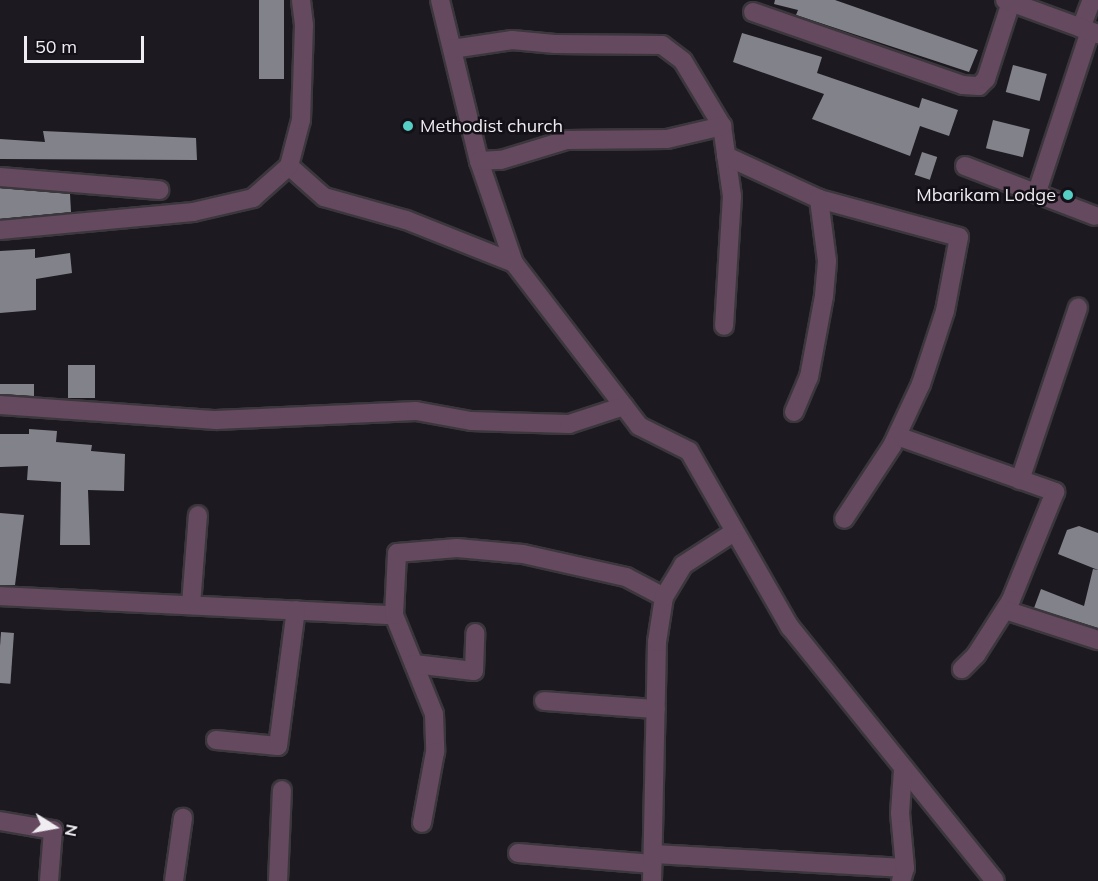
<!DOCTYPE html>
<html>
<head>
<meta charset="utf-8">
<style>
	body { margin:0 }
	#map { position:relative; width:1098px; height:881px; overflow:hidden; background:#1d1920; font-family:Mulish,sans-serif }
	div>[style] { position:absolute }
	.building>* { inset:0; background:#82828b; transform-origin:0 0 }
	.roads { filter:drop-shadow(2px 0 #3b373d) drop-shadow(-2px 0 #3b373d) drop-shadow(0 2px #3b373d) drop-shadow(0 -2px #3b373d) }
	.minor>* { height:18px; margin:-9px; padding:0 9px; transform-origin:9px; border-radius:9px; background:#65495f }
	.tertiary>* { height:18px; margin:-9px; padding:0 9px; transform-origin:9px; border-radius:9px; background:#65495f }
	.dots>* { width:16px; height:16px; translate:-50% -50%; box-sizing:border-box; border:3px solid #141017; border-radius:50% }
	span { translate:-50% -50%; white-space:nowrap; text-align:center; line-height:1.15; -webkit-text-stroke:5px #141017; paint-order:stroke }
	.poi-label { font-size:18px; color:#f0edf2 }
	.left { translate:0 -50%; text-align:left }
	.right { translate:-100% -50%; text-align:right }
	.north { position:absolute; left:24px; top:797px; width:60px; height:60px; -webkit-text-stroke:4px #141017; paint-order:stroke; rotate:101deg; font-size:16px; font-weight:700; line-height:24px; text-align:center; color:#f0edf2 }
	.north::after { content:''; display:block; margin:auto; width:21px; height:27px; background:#f0edf2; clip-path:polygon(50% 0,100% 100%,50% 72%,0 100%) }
	.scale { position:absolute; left:24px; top:36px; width:120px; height:27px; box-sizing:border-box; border:3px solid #f0edf2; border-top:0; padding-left:8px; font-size:18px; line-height:21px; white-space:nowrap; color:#f0edf2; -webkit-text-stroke:4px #141017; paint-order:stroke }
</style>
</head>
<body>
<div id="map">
	<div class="building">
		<div style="left:259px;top:0;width:25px;height:79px"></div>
		<div style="clip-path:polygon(775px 0,835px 0,978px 50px,969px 72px,796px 15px,798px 10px,774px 4px)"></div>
		<div style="clip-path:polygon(742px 33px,822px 57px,817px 73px,919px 108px,922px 98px,958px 110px,949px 136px,920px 126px,910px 156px,812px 119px,824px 94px,733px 62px)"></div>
		<div style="left:1013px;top:65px;width:35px;height:28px;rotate:15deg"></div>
		<div style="left:993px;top:120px;width:38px;height:29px;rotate:14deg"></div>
		<div style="clip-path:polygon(43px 131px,196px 138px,197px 160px,0 159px,0 139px,45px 142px)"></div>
		<div style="left:922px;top:152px;width:16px;height:24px;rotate:18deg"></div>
		<div style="clip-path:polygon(0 188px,70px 194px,71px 212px,0 219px)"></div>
		<div style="clip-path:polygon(35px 249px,35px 258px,70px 253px,72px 273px,36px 279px,36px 310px,0 313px,0 251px)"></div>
		<div style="left:68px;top:365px;width:27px;height:33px"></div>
		<div style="clip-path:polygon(0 384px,34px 384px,34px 396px,0 394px)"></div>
		<div style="clip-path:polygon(29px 429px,57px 431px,56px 442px,92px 445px,91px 451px,125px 454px,124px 491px,88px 490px,90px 545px,60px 545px,61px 482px,27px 480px,28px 466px,0 467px,0 434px,29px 434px)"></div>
		<div style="clip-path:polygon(0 513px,24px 515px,15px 585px,0 585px)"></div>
		<div style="clip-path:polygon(1079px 526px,1098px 533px,1098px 570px,1058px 554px,1067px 530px)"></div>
		<div style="clip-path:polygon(1093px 569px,1098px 570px,1098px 628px,1034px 608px,1041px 589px,1084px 606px)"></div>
		<div style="left:1px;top:632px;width:13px;height:51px;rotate:4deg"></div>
	</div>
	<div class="roads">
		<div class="minor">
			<div style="left:440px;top:0;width:166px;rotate:76.4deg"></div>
			<div style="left:479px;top:161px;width:108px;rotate:71.1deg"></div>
			<div style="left:514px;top:263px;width:205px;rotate:52.5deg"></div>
			<div style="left:639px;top:426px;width:56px;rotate:26.6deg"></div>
			<div style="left:689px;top:451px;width:203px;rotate:60.2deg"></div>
			<div style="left:790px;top:627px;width:326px;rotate:51.1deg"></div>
			<div style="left:753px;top:12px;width:222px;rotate:19.2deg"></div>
			<div style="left:963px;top:85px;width:16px;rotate:4deg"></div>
			<div style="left:979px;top:86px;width:10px;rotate:-45deg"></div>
			<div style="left:986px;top:79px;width:81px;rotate:-72deg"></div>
			<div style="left:1081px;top:28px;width:30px;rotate:-69deg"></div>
			<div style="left:452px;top:49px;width:61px;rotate:-8.5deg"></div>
			<div style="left:512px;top:40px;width:43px;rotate:5.3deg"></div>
			<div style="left:555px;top:44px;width:107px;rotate:0.5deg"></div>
			<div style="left:662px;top:45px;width:26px;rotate:37deg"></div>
			<div style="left:683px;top:61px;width:76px;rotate:59deg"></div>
			<div style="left:722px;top:126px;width:71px;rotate:81.9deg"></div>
			<div style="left:732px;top:196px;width:130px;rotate:93.5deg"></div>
			<div style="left:726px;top:156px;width:102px;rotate:24.8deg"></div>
			<div style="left:819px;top:199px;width:145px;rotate:15.2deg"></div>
			<div style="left:959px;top:237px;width:75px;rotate:100.7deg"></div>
			<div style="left:945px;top:311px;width:77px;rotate:108.2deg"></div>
			<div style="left:921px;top:384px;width:68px;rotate:115.1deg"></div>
			<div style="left:892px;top:446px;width:87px;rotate:123.3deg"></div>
			<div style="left:479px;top:161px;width:22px;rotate:-3deg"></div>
			<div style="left:501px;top:160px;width:69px;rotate:-16.9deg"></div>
			<div style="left:567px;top:140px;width:100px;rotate:-0.6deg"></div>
			<div style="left:667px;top:139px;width:57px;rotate:-13.3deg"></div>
			<div style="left:289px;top:166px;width:47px;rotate:41.5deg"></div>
			<div style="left:324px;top:197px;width:85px;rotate:15.7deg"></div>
			<div style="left:406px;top:220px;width:116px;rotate:21.7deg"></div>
			<div style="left:965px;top:166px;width:139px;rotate:21deg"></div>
			<div style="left:0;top:177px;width:160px;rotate:4.7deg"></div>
			<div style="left:1037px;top:192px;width:169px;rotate:-71.8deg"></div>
			<div style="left:0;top:230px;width:194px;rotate:-5.3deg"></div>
			<div style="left:193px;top:212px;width:62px;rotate:-13.1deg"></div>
			<div style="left:253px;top:198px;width:48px;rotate:-41.6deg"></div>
			<div style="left:289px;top:166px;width:48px;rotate:-75.4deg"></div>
			<div style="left:301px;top:120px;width:95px;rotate:-88.2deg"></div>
			<div style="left:304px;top:25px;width:25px;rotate:-97deg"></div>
			<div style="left:0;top:405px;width:217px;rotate:4deg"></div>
			<div style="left:216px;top:420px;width:200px;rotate:-2.6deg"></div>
			<div style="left:416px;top:411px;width:56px;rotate:10.3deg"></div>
			<div style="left:471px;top:421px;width:98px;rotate:1.8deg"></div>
			<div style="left:569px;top:424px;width:58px;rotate:-18.1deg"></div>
			<div style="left:794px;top:412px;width:38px;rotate:-67deg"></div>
			<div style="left:809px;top:377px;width:82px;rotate:-79.5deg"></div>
			<div style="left:824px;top:296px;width:35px;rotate:-85deg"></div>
			<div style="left:827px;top:261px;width:63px;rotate:-97.4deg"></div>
			<div style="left:897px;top:436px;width:168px;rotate:19.5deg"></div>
			<div style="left:1055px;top:492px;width:117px;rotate:112.2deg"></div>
			<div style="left:1011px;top:600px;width:65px;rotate:122.5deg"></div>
			<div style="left:976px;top:655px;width:20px;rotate:135deg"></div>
			<div style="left:1020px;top:480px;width:182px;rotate:-71.4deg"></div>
			<div style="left:0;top:596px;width:394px;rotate:2.8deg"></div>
			<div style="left:394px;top:615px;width:107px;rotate:68deg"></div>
			<div style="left:434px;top:714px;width:38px;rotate:88deg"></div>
			<div style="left:435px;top:752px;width:72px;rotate:100.4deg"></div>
			<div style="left:191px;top:605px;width:90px;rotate:-85.6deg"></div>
			<div style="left:1005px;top:610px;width:98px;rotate:17.9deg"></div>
			<div style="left:394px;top:615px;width:62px;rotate:-87.2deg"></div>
			<div style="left:397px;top:553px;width:60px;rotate:-4.8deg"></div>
			<div style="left:457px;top:548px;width:66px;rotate:5.2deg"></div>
			<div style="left:523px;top:554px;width:106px;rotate:12.6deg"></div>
			<div style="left:626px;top:577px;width:43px;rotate:27.8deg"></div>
			<div style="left:414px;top:664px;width:60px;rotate:6.7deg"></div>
			<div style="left:474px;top:671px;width:38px;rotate:-88deg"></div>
			<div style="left:544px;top:701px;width:112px;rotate:4.1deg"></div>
			<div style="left:216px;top:740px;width:62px;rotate:5.5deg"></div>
			<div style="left:278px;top:746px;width:137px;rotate:-82.5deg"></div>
			<div style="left:0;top:821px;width:54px;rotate:9.6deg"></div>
			<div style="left:53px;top:830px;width:51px;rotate:94.5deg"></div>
			<div style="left:518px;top:853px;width:135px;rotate:4.7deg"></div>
			<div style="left:654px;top:854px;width:251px;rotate:3.2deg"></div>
			<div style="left:174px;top:881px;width:64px;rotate:-81.9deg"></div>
			<div style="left:278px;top:881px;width:91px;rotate:-87.5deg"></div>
			<div style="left:652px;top:881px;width:239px;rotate:-88.8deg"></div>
			<div style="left:657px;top:642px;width:46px;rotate:-81.2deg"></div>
			<div style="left:664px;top:597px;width:37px;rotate:-59deg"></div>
			<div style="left:683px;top:565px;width:61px;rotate:-32.9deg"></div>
			<div style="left:901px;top:881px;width:14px;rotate:-73deg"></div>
			<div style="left:905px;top:868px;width:55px;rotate:-95.2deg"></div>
			<div style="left:900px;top:813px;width:43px;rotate:-86deg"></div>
		</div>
		<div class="tertiary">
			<div style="left:1005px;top:0;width:99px;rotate:20.1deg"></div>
		</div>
	</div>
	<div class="dots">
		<div style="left:408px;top:126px;background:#55cec5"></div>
		<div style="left:1068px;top:195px;background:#55cec5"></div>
	</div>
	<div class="poi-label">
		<span class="left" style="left:420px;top:126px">Methodist church</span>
		<span class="right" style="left:1056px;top:195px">Mbarikam Lodge</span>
	</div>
	<div class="north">N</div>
	<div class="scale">50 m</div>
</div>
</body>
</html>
